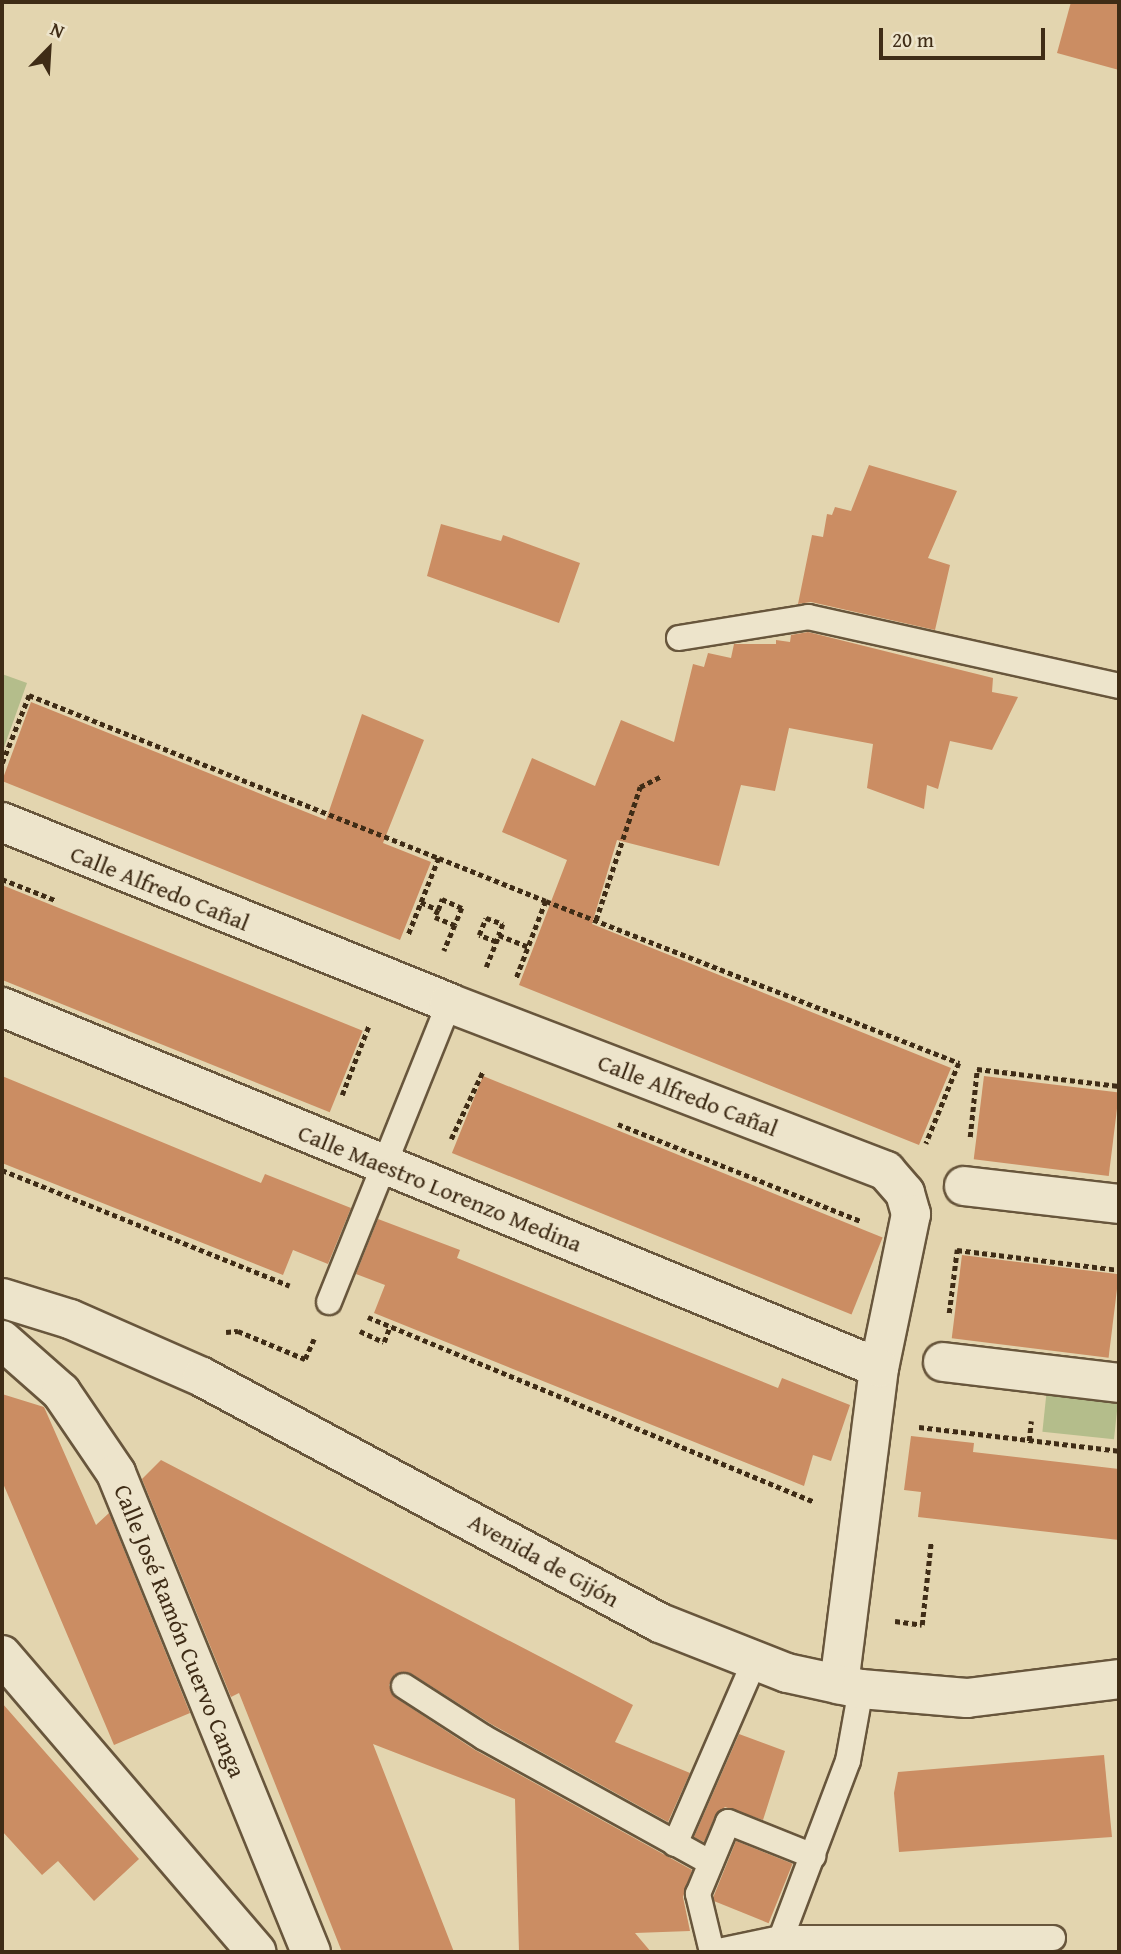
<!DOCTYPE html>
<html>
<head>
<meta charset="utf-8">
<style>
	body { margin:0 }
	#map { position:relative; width:1121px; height:1954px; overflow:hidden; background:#e3d5af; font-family:"Gentium Book Plus",serif }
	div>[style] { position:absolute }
	.green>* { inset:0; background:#b4bd8b; transform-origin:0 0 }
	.building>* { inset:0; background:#cb8d63; transform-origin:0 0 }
	.path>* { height:4.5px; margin-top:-2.25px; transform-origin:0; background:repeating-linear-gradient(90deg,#3f2c16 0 5px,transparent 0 8.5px) }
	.roads { filter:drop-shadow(2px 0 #68563c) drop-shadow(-2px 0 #68563c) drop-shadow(0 2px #68563c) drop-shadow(0 -2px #68563c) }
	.service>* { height:24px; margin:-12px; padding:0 12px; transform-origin:12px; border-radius:12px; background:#ede4cb }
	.minor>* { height:38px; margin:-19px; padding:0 19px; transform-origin:19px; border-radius:19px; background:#ede4cb }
	.tertiary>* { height:38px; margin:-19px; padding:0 19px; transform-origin:19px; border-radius:19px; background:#ede4cb }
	span { translate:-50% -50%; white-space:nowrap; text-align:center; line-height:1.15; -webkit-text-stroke:5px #ede4cb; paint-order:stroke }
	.street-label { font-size:24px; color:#3f2c16 }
	.frame { position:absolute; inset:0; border:4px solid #3f2c16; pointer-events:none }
	.north { position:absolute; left:14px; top:14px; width:70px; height:70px; -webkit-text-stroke:5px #ede4cb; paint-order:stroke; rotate:24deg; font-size:19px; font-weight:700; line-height:28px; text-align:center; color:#3f2c16 }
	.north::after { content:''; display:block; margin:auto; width:24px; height:32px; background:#3f2c16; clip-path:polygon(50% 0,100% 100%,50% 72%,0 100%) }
	.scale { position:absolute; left:879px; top:28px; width:166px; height:32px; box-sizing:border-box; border:4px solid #3f2c16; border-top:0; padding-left:9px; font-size:21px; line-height:24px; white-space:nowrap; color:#3f2c16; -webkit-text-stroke:5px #ede4cb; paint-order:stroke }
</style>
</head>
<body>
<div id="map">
	<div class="green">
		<div style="clip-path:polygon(2px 674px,27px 683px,2px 753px)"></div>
		<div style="left:1047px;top:1388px;width:72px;height:44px;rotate:6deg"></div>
	</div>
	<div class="building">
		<div style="clip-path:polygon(1071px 2px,1119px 2px,1119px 70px,1057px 53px)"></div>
		<div style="clip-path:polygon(869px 465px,957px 491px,928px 558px,950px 565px,935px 630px,811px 602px,798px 604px,812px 535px,823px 537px,827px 514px,832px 515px,835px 507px,851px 511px)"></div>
		<div style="clip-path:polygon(441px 524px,501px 541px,503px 535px,580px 563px,559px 623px,427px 576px)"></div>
		<div style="clip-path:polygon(808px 632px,993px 678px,992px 692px,1018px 697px,992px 750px,950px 741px,938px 789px,927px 785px,924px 809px,867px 788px,873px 744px,789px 728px,775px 791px,741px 785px,719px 866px,617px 840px,592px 924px,951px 1068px,919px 1145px,519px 985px,567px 860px,502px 832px,532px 758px,595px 786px,621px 720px,674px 742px,693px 664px,704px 667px,708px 653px,731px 658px,734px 644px,776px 644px,776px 640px,790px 642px,791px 635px)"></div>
		<div style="clip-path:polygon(31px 702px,326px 820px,362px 714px,424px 740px,383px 843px,431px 862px,400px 940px,2px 781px)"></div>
		<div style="left:2px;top:885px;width:389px;height:88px;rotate:22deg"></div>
		<div style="clip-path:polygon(2px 1076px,261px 1183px,265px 1174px,351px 1208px,328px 1264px,293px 1250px,283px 1275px,2px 1163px)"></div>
		<div style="left:483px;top:1076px;width:431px;height:83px;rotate:22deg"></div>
		<div style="left:984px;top:1076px;width:136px;height:84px;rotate:7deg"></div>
		<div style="clip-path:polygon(378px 1219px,460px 1250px,457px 1258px,778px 1388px,782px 1378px,850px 1405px,831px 1461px,813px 1455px,804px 1486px,374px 1313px,385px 1285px,356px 1274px)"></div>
		<div style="left:962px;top:1255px;width:158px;height:84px;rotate:7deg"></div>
		<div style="clip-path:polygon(2px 1394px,44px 1407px,96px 1525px,109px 1513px,190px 1713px,114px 1745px,2px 1481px)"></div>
		<div style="clip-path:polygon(911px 1436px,974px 1443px,973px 1452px,1119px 1469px,1119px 1540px,918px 1517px,921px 1492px,904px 1490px)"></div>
		<div style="clip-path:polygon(161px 1460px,633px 1705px,615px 1742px,690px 1773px,668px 1822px,491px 1724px,412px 1674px,398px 1673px,389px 1685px,396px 1698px,475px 1750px,692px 1870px,683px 1897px,690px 1931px,635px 1933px,651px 1952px,519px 1952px,515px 1799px,373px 1744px,454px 1952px,342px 1952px,239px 1693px,231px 1697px,142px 1479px)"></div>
		<div style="clip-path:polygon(2px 1703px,139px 1859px,94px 1901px,58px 1861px,42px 1875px,2px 1831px)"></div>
		<div style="clip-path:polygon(739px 1734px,785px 1751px,763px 1820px,725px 1807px,715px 1816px,704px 1842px,694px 1837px)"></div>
		<div style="clip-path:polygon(1104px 1755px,1112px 1837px,899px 1852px,894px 1793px,898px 1772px)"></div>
		<div style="left:736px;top:1841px;width:61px;height:64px;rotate:22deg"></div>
	</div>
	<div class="path">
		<div style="left:2px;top:763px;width:73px;rotate:-68.3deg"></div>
		<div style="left:29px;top:695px;width:441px;rotate:21.7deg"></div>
		<div style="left:439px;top:858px;width:84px;rotate:111.7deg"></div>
		<div style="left:439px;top:858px;width:115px;rotate:21.9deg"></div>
		<div style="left:546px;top:901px;width:84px;rotate:111deg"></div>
		<div style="left:2px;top:879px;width:57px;rotate:21.6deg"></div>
		<div style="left:546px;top:901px;width:444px;rotate:21.4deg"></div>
		<div style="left:959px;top:1063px;width:87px;rotate:112.2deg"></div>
		<div style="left:421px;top:902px;width:19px;rotate:25deg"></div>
		<div style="left:438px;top:910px;width:8px;rotate:113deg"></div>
		<div style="left:435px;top:917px;width:22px;rotate:22deg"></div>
		<div style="left:455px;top:925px;width:28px;rotate:113deg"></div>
		<div style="left:438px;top:910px;width:12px;rotate:-70deg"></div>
		<div style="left:442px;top:899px;width:22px;rotate:24deg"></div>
		<div style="left:462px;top:908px;width:18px;rotate:112deg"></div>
		<div style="left:596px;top:920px;width:140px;rotate:-71.7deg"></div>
		<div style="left:640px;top:787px;width:25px;rotate:-27deg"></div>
		<div style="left:496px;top:942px;width:18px;rotate:-158deg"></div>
		<div style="left:479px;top:935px;width:18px;rotate:-68deg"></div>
		<div style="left:486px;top:918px;width:18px;rotate:19deg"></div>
		<div style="left:503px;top:924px;width:12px;rotate:110deg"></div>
		<div style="left:486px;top:967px;width:35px;rotate:-68deg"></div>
		<div style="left:499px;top:935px;width:31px;rotate:22deg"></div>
		<div style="left:342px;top:1095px;width:75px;rotate:-68.9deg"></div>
		<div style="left:618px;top:1124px;width:261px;rotate:21.8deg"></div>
		<div style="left:970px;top:1137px;width:68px;rotate:-84.1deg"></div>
		<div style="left:977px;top:1069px;width:143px;rotate:6.8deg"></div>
		<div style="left:451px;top:1139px;width:75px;rotate:-64.8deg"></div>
		<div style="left:2px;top:1170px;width:310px;rotate:21.9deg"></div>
		<div style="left:949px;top:1313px;width:64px;rotate:-82.8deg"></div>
		<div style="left:957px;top:1250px;width:163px;rotate:7deg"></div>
		<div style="left:368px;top:1317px;width:482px;rotate:22.5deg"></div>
		<div style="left:360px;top:1331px;width:26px;rotate:25deg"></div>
		<div style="left:384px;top:1342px;width:17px;rotate:-69deg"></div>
		<div style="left:226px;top:1332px;width:12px;rotate:-5deg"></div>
		<div style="left:238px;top:1331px;width:73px;rotate:22.7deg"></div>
		<div style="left:305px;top:1359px;width:22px;rotate:-66deg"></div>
		<div style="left:919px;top:1427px;width:201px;rotate:6.8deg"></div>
		<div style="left:1029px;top:1441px;width:20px;rotate:-84deg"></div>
		<div style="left:895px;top:1621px;width:27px;rotate:8deg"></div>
		<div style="left:922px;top:1625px;width:83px;rotate:-83.8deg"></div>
	</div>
	<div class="roads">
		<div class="service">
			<div style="left:679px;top:638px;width:131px;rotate:-9.2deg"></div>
			<div style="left:808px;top:617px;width:319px;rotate:12.5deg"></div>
			<div style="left:329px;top:1302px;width:322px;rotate:-68.1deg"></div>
			<div style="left:404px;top:1686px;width:94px;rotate:32.8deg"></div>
			<div style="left:483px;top:1737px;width:260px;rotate:28.9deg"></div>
			<div style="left:675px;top:1844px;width:201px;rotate:-66.5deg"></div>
			<div style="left:781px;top:1938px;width:189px;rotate:-69.3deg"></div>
			<div style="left:848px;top:1761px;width:73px;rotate:-79.8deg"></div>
			<div style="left:712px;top:1952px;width:60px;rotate:-103.6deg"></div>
			<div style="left:698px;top:1894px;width:78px;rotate:-67.4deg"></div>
			<div style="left:728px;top:1822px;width:92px;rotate:21.8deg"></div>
			<div style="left:714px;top:1952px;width:68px;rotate:-11.8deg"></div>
			<div style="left:781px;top:1938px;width:272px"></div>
		</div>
		<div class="minor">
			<div style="left:2px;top:822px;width:482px;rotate:22deg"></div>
			<div style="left:449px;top:1003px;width:468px;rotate:21deg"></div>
			<div style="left:886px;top:1171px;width:29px;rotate:49deg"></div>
			<div style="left:905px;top:1193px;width:22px;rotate:74deg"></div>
			<div style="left:911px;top:1214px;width:157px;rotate:101.7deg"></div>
			<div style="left:879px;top:1368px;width:319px;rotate:97.2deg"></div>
			<div style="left:2px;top:1007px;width:948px;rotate:22.37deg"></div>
			<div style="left:964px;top:1186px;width:156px;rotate:6.6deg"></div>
			<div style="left:2px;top:1340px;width:79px;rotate:41.4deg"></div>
			<div style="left:61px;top:1392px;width:98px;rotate:55.8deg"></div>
			<div style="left:116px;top:1473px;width:517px;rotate:67.85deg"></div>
			<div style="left:943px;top:1362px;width:177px;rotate:6.8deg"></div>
			<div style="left:2px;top:1655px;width:391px;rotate:49.4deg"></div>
		</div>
		<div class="tertiary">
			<div style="left:2px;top:1298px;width:71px;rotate:17.2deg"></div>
			<div style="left:70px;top:1319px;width:144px;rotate:23.7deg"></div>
			<div style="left:202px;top:1377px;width:520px;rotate:28.24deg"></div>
			<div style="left:660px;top:1623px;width:136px;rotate:21.5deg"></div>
			<div style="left:787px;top:1673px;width:76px;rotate:12.2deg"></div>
			<div style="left:861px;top:1689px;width:106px;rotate:4.9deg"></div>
			<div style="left:967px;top:1698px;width:153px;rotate:-7.1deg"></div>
		</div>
	</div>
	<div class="street-label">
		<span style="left:160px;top:888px;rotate:22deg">Calle Alfredo Cañal</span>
		<span style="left:688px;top:1095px;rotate:21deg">Calle Alfredo Cañal</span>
		<span style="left:440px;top:1188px;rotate:22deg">Calle Maestro Lorenzo Medina</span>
		<span style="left:544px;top:1560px;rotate:29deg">Avenida de Gijón</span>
		<span style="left:180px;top:1631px;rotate:68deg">Calle José Ramón Cuervo Canga</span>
	</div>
	<div class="frame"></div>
	<div class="north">N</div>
	<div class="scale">20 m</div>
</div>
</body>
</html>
